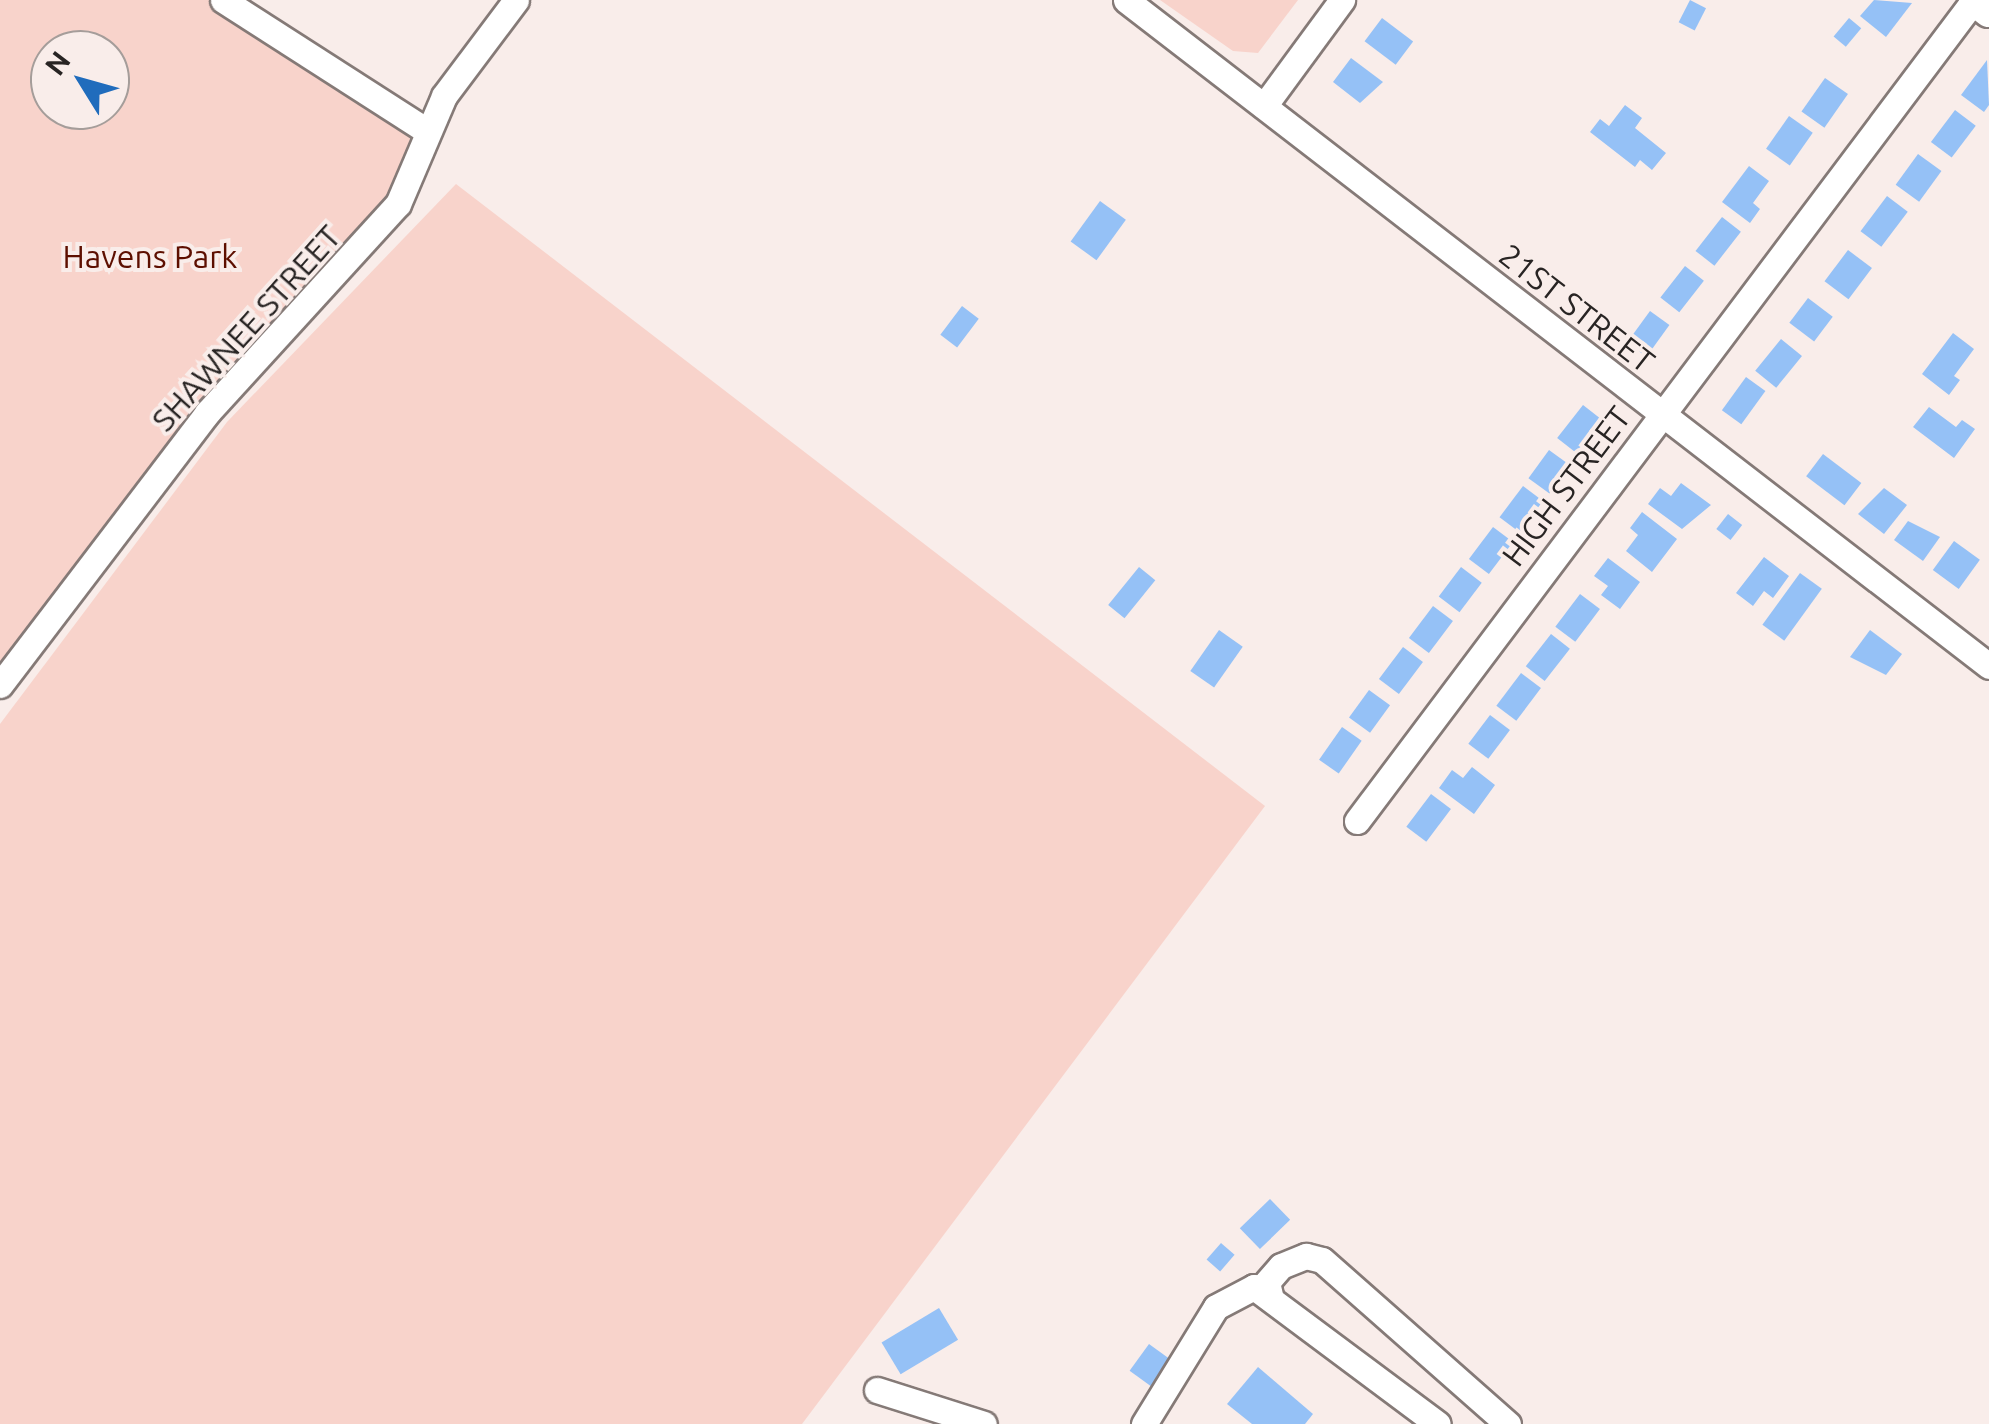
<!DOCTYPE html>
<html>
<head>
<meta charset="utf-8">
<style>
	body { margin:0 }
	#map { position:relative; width:1989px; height:1424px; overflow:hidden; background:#f9edea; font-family:Ubuntu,sans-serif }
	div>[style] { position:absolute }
	.green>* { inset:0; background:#f8d3cb }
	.building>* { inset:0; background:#95c1f6; transform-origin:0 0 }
	.roads { filter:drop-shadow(2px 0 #857a77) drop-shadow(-2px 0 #857a77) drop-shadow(0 2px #857a77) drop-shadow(0 -2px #857a77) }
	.minor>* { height:25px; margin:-12.5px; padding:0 12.5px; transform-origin:12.5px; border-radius:12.5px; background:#fff }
	.major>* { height:32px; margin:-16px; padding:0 16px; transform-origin:16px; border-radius:16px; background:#fff }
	span { translate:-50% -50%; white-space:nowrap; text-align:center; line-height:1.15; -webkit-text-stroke:8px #f9edea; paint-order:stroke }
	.park-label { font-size:32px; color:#5d0f00 }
	.street-label { font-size:32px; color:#282423 }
	.north { position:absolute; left:30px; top:30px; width:100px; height:100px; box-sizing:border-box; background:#f9edea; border:2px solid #a59d9a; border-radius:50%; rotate:307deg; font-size:28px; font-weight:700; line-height:40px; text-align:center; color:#282423 }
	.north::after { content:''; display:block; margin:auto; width:35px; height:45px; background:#206cbc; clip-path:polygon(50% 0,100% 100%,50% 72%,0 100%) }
</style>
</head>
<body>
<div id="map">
	<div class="green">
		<div style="clip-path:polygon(evenodd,0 0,223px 0,427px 131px,420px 162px,0 685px,0 0,50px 50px,110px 50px,110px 110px,50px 110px,50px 50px)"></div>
		<div style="clip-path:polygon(1160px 0,1298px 0,1258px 53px,1233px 51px)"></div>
		<div style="clip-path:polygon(456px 184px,1265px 806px,802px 1424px,0 1424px,0 724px,227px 422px)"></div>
	</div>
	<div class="building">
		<div style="left:1690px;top:0;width:18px;height:25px;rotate:27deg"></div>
		<div style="clip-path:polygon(1874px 0,1912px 3px,1886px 37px,1860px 16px)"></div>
		<div style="left:1382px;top:18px;width:39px;height:29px;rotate:37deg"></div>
		<div style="left:1849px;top:18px;width:16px;height:24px;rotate:40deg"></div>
		<div style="clip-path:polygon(1351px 58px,1383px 82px,1360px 103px,1333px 82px)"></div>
		<div style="clip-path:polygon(1987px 60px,1989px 105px,1984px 112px,1961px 95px)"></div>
		<div style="left:1825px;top:78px;width:28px;height:41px;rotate:35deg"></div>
		<div style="clip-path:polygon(1625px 105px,1642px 118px,1635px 128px,1666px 153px,1652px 170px,1640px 160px,1635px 167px,1590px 132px,1600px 119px,1609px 126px)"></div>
		<div style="left:1955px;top:110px;width:26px;height:40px;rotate:37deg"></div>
		<div style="left:1789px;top:116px;width:29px;height:40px;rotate:35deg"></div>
		<div style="left:1918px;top:154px;width:29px;height:38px;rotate:36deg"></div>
		<div style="clip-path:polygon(1749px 166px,1769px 181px,1753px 203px,1760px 209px,1750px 223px,1722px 202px)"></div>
		<div style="left:1887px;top:196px;width:26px;height:44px;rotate:37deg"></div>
		<div style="left:1100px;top:201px;width:32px;height:50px;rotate:36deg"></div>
		<div style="left:1722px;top:217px;width:24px;height:43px;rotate:38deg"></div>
		<div style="left:1848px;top:250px;width:30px;height:39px;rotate:37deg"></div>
		<div style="left:1685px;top:266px;width:24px;height:40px;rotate:38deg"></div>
		<div style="left:1808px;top:298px;width:31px;height:31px;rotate:37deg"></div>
		<div style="left:962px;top:306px;width:21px;height:36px;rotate:37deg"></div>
		<div style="left:1650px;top:311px;width:24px;height:39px;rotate:36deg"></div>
		<div style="clip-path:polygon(1953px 333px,1974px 349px,1954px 376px,1960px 380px,1949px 395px,1922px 374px)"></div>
		<div style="left:1781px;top:339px;width:27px;height:41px;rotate:39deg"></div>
		<div style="left:1746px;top:377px;width:24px;height:41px;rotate:36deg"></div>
		<div style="left:1583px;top:405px;width:24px;height:42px;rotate:38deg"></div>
		<div style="clip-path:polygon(1929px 407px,1956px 427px,1962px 420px,1975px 429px,1954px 458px,1913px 427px)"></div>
		<div style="left:1549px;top:450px;width:26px;height:35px;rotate:36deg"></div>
		<div style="left:1823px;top:454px;width:48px;height:28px;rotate:37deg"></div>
		<div style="clip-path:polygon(1681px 483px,1711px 505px,1682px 529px,1648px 504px,1660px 488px,1671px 496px)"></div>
		<div style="left:1523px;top:486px;width:25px;height:39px;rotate:37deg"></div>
		<div style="clip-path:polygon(1884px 488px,1907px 505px,1884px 534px,1858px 514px)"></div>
		<div style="clip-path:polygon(1642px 512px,1677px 539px,1652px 572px,1626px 551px,1638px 535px,1630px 528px)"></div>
		<div style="left:1728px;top:514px;width:18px;height:19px;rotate:38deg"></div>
		<div style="clip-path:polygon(1908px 521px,1940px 537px,1923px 561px,1894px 540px)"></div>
		<div style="left:1493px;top:527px;width:25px;height:40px;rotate:37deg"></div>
		<div style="left:1954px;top:541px;width:32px;height:36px;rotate:36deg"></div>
		<div style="clip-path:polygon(1764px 557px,1789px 576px,1773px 598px,1764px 591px,1753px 606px,1736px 593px)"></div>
		<div style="clip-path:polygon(1608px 558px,1640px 582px,1620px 609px,1601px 595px,1608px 586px,1594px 576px)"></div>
		<div style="left:1139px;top:567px;width:21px;height:49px;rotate:39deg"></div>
		<div style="left:1461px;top:567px;width:26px;height:37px;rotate:37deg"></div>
		<div style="left:1800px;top:573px;width:27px;height:64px;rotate:36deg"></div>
		<div style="left:1580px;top:594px;width:25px;height:41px;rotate:37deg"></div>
		<div style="left:1433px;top:606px;width:25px;height:40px;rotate:37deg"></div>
		<div style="left:1219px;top:630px;width:29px;height:50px;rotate:35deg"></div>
		<div style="clip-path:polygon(1870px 630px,1902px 654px,1886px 675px,1850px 657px)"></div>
		<div style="left:1551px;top:634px;width:24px;height:41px;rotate:38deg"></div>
		<div style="left:1403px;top:647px;width:25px;height:40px;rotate:37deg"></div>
		<div style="left:1521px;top:673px;width:25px;height:41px;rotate:37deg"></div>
		<div style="left:1369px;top:690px;width:26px;height:34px;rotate:36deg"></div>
		<div style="left:1490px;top:715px;width:25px;height:36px;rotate:37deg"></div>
		<div style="left:1342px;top:727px;width:24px;height:40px;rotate:35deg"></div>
		<div style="clip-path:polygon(1472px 767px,1495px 785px,1474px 814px,1439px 788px,1452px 770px,1463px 778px)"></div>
		<div style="left:1431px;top:794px;width:25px;height:41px;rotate:37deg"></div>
		<div style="left:1270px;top:1199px;width:29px;height:42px;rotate:46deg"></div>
		<div style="left:1221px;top:1243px;width:18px;height:22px;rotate:41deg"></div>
		<div style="left:939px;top:1308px;width:37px;height:67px;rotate:59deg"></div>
		<div style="left:1149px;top:1344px;width:32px;height:33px;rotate:36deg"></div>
		<div style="clip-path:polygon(1258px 1367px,1313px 1414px,1305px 1424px,1252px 1424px,1227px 1404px)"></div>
	</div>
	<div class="roads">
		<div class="minor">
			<div style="left:223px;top:0;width:242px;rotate:32.7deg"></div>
			<div style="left:1126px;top:0;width:1090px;rotate:37.66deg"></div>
			<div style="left:1264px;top:106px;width:132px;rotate:-53.7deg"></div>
			<div style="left:0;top:685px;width:342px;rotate:-52.7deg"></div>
			<div style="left:207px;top:413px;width:283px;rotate:-47.6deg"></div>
			<div style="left:398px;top:204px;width:117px;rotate:-66.9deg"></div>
			<div style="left:444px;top:96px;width:120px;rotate:-53.1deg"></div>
			<div style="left:1357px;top:821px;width:1027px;rotate:-53.07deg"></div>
			<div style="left:1270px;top:1295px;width:13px;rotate:-103deg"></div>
			<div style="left:1267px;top:1282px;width:21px;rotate:-49deg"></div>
			<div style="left:1281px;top:1266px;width:27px;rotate:-22deg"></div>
			<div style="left:1306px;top:1256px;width:16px;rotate:14deg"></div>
			<div style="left:1322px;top:1260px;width:248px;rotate:41.4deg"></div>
			<div style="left:877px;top:1390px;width:112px;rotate:17.6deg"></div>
			<div style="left:1144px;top:1424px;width:137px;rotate:-58.4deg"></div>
			<div style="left:1216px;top:1307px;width:43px;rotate:-27.8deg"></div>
			<div style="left:1254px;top:1287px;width:229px;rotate:36.7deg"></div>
		</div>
		<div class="major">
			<div style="left:1975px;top:0;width:18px;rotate:38deg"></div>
		</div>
	</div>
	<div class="park-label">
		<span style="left:150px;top:256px">Havens Park</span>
	</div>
	<div class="street-label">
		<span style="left:1577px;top:308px;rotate:38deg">21ST STREET</span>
		<span style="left:246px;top:328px;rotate:-48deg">SHAWNEE STREET</span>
		<span style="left:1566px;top:486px;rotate:-53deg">HIGH STREET</span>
	</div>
	<div class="north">N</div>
</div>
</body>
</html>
